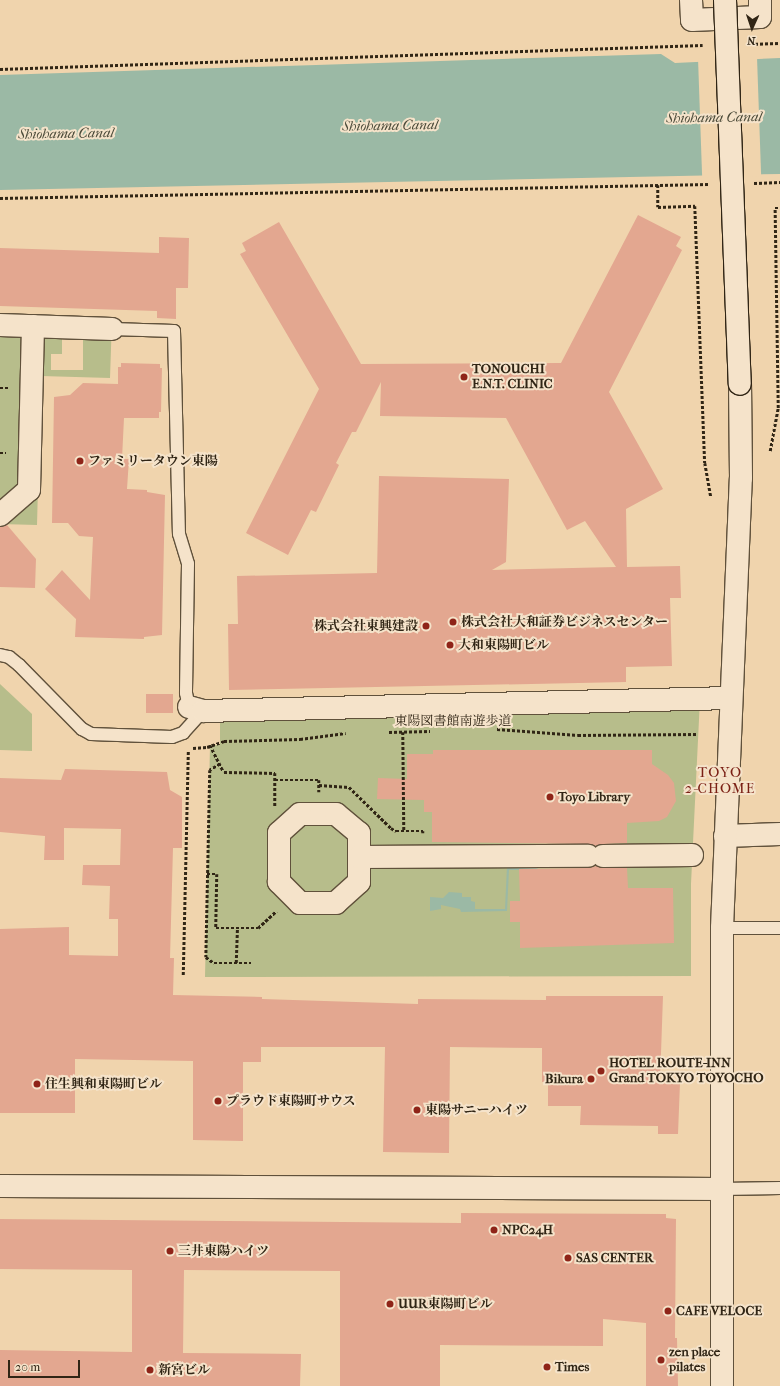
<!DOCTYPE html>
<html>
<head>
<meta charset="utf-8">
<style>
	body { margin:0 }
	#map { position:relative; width:780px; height:1386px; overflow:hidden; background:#f0d4ad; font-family:"IM FELL French Canon","Noto Serif JP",serif }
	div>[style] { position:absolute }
	.green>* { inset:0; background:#b7bd8b }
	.water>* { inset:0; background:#9bb9a5 }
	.pier>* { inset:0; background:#f0d4ad; transform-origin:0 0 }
	.building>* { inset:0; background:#e3a790; transform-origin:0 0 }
	.path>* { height:2.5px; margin-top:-1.25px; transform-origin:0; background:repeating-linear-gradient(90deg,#302515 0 3px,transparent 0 5px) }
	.roads { filter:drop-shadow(1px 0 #60513b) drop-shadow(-1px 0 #60513b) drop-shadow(0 1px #60513b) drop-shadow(0 -1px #60513b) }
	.lane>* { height:12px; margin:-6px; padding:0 6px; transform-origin:6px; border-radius:6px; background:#f5e3ca }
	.street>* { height:22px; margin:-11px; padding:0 11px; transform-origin:11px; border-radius:11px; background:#f5e3ca }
	.secondary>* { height:22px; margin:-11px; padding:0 11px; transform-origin:11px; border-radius:11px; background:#f5e3ca }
	.bridges { filter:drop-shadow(1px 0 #302515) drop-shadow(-1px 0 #302515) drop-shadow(0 1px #302515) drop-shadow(0 -1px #302515) }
	.secondary-bridge>* { height:22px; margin:-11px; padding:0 11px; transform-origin:11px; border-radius:11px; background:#f5e3ca }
	.dots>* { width:11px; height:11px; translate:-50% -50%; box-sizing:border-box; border:2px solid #f5e3ca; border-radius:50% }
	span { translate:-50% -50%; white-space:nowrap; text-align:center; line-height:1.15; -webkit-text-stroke:4px #f5e3ca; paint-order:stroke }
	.poi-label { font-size:13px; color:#302515; font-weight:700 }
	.left { translate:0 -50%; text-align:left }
	.right { translate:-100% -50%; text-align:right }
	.street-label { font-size:13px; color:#302515 }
	.water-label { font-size:14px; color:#4b4a39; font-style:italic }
	.neighbourhood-label { font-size:14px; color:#7a1f14; letter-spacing:1px }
	.north { position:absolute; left:732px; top:8px; width:40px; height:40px; -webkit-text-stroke:3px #f5e3ca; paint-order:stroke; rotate:183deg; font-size:11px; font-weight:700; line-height:16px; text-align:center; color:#302515 }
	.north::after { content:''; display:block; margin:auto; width:14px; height:18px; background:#302515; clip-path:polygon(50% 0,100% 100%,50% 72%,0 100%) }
	.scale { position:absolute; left:8px; top:1360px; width:72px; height:18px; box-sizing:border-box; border:2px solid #302515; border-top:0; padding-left:5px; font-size:12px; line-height:14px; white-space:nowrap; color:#302515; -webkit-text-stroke:3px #f5e3ca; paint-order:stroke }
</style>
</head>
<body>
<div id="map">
	<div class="green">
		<div style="clip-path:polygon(evenodd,0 316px,112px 319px,110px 378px,41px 376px,37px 525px,0 524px,0 316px,62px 338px,83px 339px,83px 370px,51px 370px,51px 354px,62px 354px,62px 338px)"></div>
		<div style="clip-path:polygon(0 684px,32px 714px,32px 751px,0 750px)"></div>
		<div style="clip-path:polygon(700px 699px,691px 884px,691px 976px,205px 977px,210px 745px,220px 745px,220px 711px)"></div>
	</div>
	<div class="water">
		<div style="clip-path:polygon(661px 54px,675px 63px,780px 58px,780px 174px,0 190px,0 75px)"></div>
		<div style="clip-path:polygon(507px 866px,537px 866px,538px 870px,509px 870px,507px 911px,461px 912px,460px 909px,441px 905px,441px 909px,430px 911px,430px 897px,443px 898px,449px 892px,462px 893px,462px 897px,471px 897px,471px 901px,475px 902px,475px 909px,505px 909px)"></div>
	</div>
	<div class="pier">
		<div style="left:757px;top:57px;width:119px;height:59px;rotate:88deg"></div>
	</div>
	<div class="building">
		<div style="clip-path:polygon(638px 215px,681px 237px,676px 246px,682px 250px,609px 392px,663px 489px,626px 509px,627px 567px,680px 566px,681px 598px,670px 598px,672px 666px,626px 667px,626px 682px,229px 690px,228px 624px,238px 624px,237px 576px,377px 573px,379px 476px,509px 479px,506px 562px,492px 570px,616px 567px,585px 521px,567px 530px,506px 418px,380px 416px,381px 382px,356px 432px,352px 432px,336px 463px,339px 465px,316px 512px,311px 510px,288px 555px,246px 533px,319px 389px,240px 254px,246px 251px,242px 243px,279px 222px,361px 364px,561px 363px)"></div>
		<div style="clip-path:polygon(159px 237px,189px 238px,188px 288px,176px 288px,176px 319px,157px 318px,157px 311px,0 306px,0 248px,159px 253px)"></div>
		<div style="clip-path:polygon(121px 363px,160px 364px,160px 368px,162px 368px,161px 412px,159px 412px,159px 418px,124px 418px,122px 459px,129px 459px,127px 489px,147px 490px,147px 492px,165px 495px,162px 635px,144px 637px,144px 639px,75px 637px,76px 619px,45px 589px,62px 570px,90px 600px,93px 537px,79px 536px,68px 523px,52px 523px,54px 397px,70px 395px,83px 383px,118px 384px,118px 367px,121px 367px)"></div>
		<div style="clip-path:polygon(7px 525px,36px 559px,35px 588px,0 587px,0 527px)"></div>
		<div style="left:146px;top:694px;width:27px;height:19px"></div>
		<div style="clip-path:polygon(433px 750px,652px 750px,652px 764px,668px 775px,674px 783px,676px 801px,667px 817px,659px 821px,627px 823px,627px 843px,603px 844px,595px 846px,588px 844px,432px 842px,432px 812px,424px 812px,424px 800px,377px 799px,378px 778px,407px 779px,407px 754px,433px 754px)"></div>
		<div style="clip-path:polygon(65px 769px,167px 772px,170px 790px,182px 797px,182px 848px,173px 848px,170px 958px,174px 958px,173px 995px,262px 997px,262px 999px,418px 1004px,418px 999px,546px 1000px,546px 996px,663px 996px,660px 1082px,680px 1083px,678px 1134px,658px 1134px,658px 1126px,580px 1125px,581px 1106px,548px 1106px,548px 1082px,542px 1082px,542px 1048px,450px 1047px,449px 1153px,383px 1152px,385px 1047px,261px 1047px,261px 1062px,243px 1062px,243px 1141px,193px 1140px,193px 1061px,75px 1059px,75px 1113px,0 1113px,0 929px,69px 927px,69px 955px,118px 956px,118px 919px,109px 919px,110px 886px,82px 885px,83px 865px,120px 865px,121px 829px,64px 828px,64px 860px,44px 860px,45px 836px,0 832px,0 778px,61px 780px)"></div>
		<div style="clip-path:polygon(596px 866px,603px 868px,627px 868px,628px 888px,673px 888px,674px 943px,520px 948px,520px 922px,510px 922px,510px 901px,520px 901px,519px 869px,588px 868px)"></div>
		<div style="clip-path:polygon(461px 1213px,666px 1214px,666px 1218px,676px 1219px,675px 1338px,677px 1338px,678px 1386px,646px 1386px,646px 1323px,603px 1319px,603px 1346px,440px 1345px,440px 1386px,340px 1386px,340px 1271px,184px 1270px,183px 1353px,301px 1354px,300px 1386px,0 1386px,0 1350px,132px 1352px,132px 1270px,0 1269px,0 1219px,461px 1223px)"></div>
	</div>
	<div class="path">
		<div style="left:750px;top:44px;width:30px;rotate:-2deg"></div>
		<div style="left:0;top:69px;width:703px;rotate:-1.96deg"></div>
		<div style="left:754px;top:183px;width:26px;rotate:-2deg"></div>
		<div style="left:658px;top:185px;width:22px;rotate:90deg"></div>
		<div style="left:658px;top:207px;width:37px;rotate:-2deg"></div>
		<div style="left:695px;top:206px;width:257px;rotate:87.8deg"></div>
		<div style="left:705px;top:463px;width:34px;rotate:80deg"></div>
		<div style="left:0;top:198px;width:709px;rotate:-1.13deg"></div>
		<div style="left:0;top:388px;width:8px"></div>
		<div style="left:770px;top:451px;width:44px;rotate:-79.5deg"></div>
		<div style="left:778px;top:408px;width:200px;rotate:-90.9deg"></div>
		<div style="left:775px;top:208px;width:5px"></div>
		<div style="left:0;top:453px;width:6px"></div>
		<div style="left:497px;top:729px;width:81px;rotate:4.2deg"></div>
		<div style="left:578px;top:735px;width:120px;rotate:-0.5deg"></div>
		<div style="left:389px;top:732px;width:41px;rotate:-1.4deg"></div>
		<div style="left:403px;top:732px;width:99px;rotate:89.4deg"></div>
		<div style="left:210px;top:745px;width:30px;rotate:63deg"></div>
		<div style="left:224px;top:772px;width:51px;rotate:1.1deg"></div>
		<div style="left:275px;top:773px;width:33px;rotate:90deg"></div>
		<div style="left:193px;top:748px;width:14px;rotate:-4deg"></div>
		<div style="left:207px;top:747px;width:18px;rotate:-19deg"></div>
		<div style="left:224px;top:741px;width:76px;rotate:-1.5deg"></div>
		<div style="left:300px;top:739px;width:46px;rotate:-7.4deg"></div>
		<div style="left:220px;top:764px;width:12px;rotate:149deg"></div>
		<div style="left:210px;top:770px;width:187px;rotate:91.2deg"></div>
		<div style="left:206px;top:957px;width:10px;rotate:37deg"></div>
		<div style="left:214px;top:963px;width:37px"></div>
		<div style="left:275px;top:780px;width:44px"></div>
		<div style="left:319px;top:780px;width:12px;rotate:90deg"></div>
		<div style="left:319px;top:785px;width:30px;rotate:4deg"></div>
		<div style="left:349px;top:787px;width:59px;rotate:44.3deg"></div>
		<div style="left:391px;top:828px;width:6px;rotate:31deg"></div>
		<div style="left:396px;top:831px;width:27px"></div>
		<div style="left:423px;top:831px;width:2px;rotate:90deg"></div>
		<div style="left:207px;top:874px;width:10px"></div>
		<div style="left:217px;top:874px;width:54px;rotate:91.1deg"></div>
		<div style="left:216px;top:928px;width:42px"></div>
		<div style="left:258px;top:928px;width:25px;rotate:-43deg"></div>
		<div style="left:236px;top:963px;width:35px;rotate:-88deg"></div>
		<div style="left:183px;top:975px;width:224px;rotate:-88.7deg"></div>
	</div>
	<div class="roads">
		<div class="lane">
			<div style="left:112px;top:329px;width:62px;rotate:1.8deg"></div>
			<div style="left:174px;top:331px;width:203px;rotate:88.6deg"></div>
			<div style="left:179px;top:534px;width:31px;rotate:73deg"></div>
			<div style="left:188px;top:564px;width:129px;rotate:90.9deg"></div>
			<div style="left:186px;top:693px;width:14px;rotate:78deg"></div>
			<div style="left:0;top:655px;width:9px;rotate:13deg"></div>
			<div style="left:9px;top:657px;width:13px;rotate:39deg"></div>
			<div style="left:19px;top:665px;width:90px;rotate:45.5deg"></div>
			<div style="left:82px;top:729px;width:10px;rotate:29deg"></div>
			<div style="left:91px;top:734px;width:81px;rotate:2.1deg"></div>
			<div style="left:172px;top:737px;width:12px;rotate:-20deg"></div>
			<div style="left:183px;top:733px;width:30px;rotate:-48deg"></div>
			<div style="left:722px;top:928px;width:58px"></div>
			<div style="left:722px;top:1189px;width:58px;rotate:-1deg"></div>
		</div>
		<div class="street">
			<div style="left:691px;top:0;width:20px;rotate:87deg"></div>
			<div style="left:692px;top:20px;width:68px;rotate:-2.5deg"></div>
			<div style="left:760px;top:17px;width:17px;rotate:-90deg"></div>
			<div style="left:0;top:325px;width:112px;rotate:2deg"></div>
			<div style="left:0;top:515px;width:38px;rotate:-41deg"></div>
			<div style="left:29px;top:490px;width:164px;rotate:-88.6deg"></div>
			<div style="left:189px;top:707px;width:15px;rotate:16deg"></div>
			<div style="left:203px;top:711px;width:528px;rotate:-1.41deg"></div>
			<div style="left:300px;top:814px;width:36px"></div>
			<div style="left:336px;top:814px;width:30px;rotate:40deg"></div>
			<div style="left:359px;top:833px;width:49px;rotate:90deg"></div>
			<div style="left:359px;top:882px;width:31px;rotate:138deg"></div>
			<div style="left:336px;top:903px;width:36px;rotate:180deg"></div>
			<div style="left:300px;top:903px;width:30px;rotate:-135deg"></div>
			<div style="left:279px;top:882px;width:49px;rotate:-90deg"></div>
			<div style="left:279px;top:833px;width:28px;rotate:-42deg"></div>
			<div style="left:725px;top:836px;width:55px;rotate:-2.1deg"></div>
			<div style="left:603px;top:856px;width:89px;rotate:-0.6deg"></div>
			<div style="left:359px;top:857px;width:229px;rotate:-0.3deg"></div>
			<div style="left:0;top:1186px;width:722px;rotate:0.24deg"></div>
		</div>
		<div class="secondary">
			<div style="left:722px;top:1386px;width:458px;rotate:-90deg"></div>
			<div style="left:722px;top:928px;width:450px;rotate:-87.6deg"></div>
			<div style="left:741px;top:478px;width:94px;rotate:-90.6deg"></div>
		</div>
	</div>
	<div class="bridges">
		<div class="secondary-bridge">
			<div style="left:725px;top:0;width:384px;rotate:87.8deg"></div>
		</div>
	</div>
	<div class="dots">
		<div style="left:464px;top:377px;background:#8f2418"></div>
		<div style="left:80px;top:461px;background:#8f2418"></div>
		<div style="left:453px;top:622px;background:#8f2418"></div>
		<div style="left:426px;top:626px;background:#8f2418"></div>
		<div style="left:450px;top:645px;background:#8f2418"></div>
		<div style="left:550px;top:797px;background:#8f2418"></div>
		<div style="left:601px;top:1071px;background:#8f2418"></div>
		<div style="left:591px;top:1079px;background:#8f2418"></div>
		<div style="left:37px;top:1084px;background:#8f2418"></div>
		<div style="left:218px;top:1101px;background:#8f2418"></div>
		<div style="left:417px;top:1110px;background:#8f2418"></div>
		<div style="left:494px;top:1230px;background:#8f2418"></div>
		<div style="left:170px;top:1251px;background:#8f2418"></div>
		<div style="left:568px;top:1258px;background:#8f2418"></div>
		<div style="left:390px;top:1304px;background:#8f2418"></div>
		<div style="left:668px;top:1311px;background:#8f2418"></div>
		<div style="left:661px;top:1360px;background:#8f2418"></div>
		<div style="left:547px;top:1367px;background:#8f2418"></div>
		<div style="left:150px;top:1370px;background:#8f2418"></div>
	</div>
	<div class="poi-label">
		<span class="left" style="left:472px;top:377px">TONOUCHI<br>E.N.T. CLINIC</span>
		<span class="left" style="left:88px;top:461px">ファミリータウン東陽</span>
		<span class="left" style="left:461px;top:622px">株式会社大和証券ビジネスセンター</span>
		<span class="right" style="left:418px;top:626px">株式会社東興建設</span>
		<span class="left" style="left:458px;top:645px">大和東陽町ビル</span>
		<span class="left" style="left:558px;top:797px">Toyo Library</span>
		<span class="left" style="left:609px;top:1071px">HOTEL ROUTE-INN<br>Grand TOKYO TOYOCHO</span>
		<span class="right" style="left:583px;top:1079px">Bikura</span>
		<span class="left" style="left:45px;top:1084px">住生興和東陽町ビル</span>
		<span class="left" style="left:226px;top:1101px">プラウド東陽町サウス</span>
		<span class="left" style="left:425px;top:1110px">東陽サニーハイツ</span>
		<span class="left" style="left:502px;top:1230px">NPC24H</span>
		<span class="left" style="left:178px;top:1251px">三井東陽ハイツ</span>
		<span class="left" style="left:576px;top:1258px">SAS CENTER</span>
		<span class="left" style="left:398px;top:1304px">UUR東陽町ビル</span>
		<span class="left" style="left:676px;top:1311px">CAFE VELOCE</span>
		<span class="left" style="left:669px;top:1360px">zen place<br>pilates</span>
		<span class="left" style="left:555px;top:1367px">Times</span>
		<span class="left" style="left:158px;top:1370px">新宮ビル</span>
	</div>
	<div class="street-label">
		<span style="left:453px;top:721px">東陽図書館南遊歩道</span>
	</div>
	<div class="water-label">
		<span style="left:714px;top:118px;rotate:-1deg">Shiohama Canal</span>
		<span style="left:390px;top:126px;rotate:-1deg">Shiohama Canal</span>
		<span style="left:66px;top:134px;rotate:-1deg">Shiohama Canal</span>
	</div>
	<div class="neighbourhood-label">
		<span style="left:720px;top:781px">TOYO<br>2-CHOME</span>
	</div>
	<div class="north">N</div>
	<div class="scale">20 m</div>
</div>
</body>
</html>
